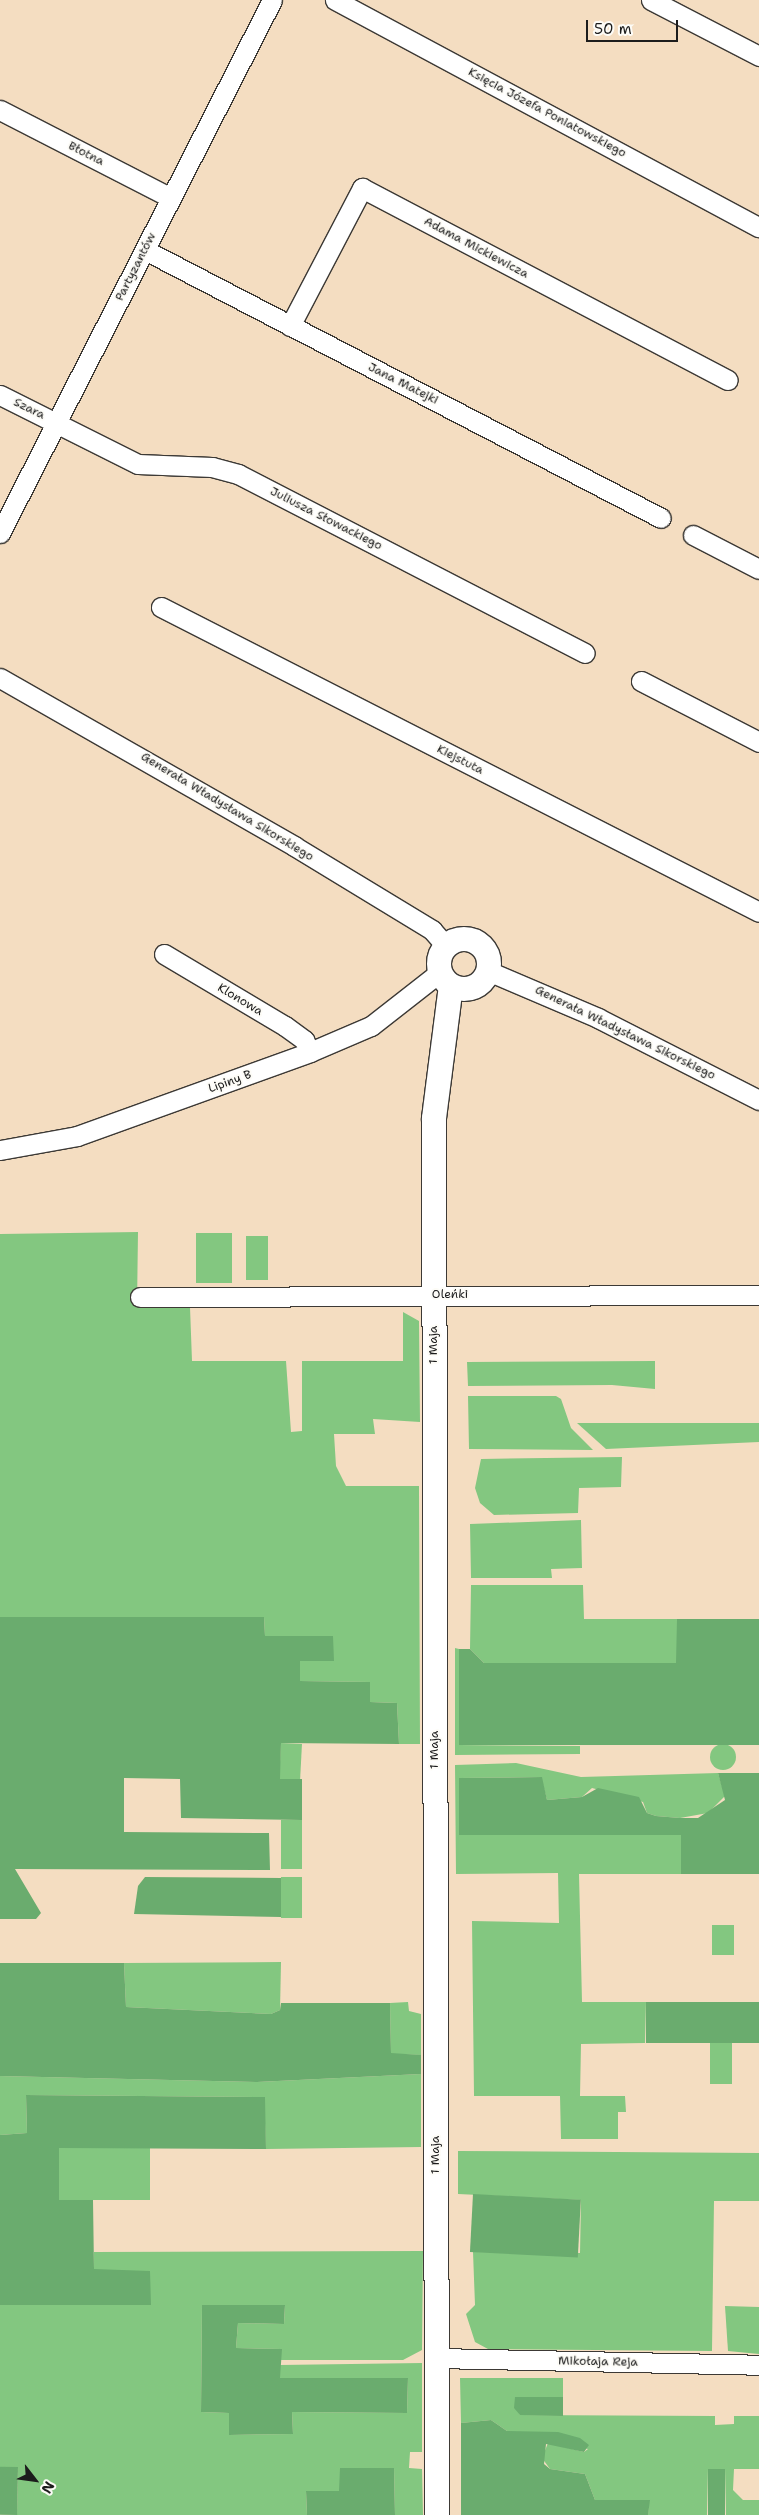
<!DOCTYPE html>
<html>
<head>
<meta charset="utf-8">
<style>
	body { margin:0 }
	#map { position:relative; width:759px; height:2515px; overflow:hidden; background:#f4ddc1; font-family:"Shantell Sans",sans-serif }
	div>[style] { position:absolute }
	.green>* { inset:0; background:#83c780; transform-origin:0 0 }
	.round { border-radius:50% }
	.forest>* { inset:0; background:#6aac6e; transform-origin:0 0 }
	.roads { filter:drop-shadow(1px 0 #3c3935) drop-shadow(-1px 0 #3c3935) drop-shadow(0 1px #3c3935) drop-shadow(0 -1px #3c3935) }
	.minor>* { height:19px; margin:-9.5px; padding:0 9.5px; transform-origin:9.5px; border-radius:9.5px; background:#fff }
	.major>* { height:24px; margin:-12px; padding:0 12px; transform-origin:12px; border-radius:12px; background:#fff }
	.major>.ring { margin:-12px; padding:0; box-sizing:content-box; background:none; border:24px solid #fff; border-radius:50% }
	span { translate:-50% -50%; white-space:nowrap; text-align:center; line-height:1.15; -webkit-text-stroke:4px #fdfcf7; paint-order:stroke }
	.street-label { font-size:12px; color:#1c1c1c }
	.north { position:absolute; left:10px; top:2455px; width:50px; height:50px; -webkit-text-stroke:4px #fdfcf7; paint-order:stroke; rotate:120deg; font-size:14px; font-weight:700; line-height:20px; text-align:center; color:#1c1c1c }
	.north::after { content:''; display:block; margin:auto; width:18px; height:22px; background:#1c1c1c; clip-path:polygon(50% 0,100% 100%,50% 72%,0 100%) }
	.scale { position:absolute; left:586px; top:20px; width:92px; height:22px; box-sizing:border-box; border:2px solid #1c1c1c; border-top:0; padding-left:6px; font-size:15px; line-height:18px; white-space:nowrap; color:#1c1c1c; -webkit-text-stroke:4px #fdfcf7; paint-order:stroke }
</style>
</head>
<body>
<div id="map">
	<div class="green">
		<div style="clip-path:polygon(138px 1232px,137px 1307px,190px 1307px,192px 1361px,286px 1361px,291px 1432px,302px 1431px,302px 1361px,403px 1361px,403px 1312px,419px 1321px,420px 1422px,373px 1419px,375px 1434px,334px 1434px,336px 1466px,346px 1486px,419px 1486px,420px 1744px,399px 1744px,397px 1703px,370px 1702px,370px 1682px,300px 1681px,299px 1661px,333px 1636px,265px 1636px,264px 1617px,0 1617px,0 1234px)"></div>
		<div style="left:232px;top:1233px;width:50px;height:36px;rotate:90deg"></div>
		<div style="left:246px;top:1236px;width:22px;height:44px"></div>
		<div style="clip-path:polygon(655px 1361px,655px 1389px,612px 1385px,468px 1386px,467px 1362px)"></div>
		<div style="clip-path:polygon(468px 1396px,556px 1396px,561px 1399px,571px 1428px,593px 1450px,469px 1449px)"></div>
		<div style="clip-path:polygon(577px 1423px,759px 1423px,759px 1442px,606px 1449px)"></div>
		<div style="clip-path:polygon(622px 1457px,621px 1487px,579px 1488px,578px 1513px,494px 1515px,480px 1503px,475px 1488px,481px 1459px)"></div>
		<div style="clip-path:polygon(581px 1520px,582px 1568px,551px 1569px,552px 1578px,471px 1578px,470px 1524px)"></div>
		<div style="clip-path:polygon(471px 1585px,583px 1585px,584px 1619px,677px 1619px,677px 1663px,484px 1663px,470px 1649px)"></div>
		<div style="clip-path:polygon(455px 1648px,459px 1649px,459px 1745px,580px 1746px,580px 1754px,455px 1755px)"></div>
		<div style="left:281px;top:1743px;width:21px;height:36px;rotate:3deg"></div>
		<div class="round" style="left:710px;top:1744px;width:26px;height:26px"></div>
		<div style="clip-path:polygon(516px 1763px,581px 1777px,718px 1773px,725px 1796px,708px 1813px,680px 1818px,656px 1816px,647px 1813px,643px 1802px,592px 1788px,582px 1797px,547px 1800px,541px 1777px,459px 1778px,459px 1835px,681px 1835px,681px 1874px,579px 1874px,582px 2002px,646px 2002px,645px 2043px,581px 2044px,580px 2096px,625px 2096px,626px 2112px,618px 2112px,618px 2139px,561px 2139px,560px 2096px,474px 2096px,472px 1921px,559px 1923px,558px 1873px,456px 1874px,455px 1765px)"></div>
		<div style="left:281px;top:1820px;width:21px;height:49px"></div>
		<div style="left:302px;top:1877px;width:41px;height:21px;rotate:90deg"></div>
		<div style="left:712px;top:1925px;width:22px;height:30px"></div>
		<div style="clip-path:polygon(281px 1962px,280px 2010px,271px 2014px,126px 2007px,124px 1963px)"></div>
		<div style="clip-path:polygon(408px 2002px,409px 2011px,421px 2014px,421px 2055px,391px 2054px,390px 2003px)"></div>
		<div style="left:710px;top:2043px;width:22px;height:41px"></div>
		<div style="clip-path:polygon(421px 2074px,421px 2147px,266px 2149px,264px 2097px,26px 2095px,27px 2133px,0 2135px,0 2076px,257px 2082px)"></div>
		<div style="left:59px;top:2148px;width:91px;height:52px"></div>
		<div style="clip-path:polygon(458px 2151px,759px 2153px,759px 2201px,714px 2201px,712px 2351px,488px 2349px,475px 2342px,466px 2314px,475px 2305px,473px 2252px,580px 2253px,581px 2200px,458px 2194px)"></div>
		<div style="clip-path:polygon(423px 2251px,422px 2350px,403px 2360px,281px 2360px,281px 2349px,236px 2348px,238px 2323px,284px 2324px,285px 2306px,202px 2305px,201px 2412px,230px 2413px,229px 2435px,293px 2434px,292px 2412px,407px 2413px,408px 2378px,280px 2378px,280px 2365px,422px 2363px,422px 2452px,410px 2452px,409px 2468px,422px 2469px,423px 2515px,395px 2515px,394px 2468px,340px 2468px,340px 2491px,306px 2491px,307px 2515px,17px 2515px,18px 2468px,0 2469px,0 2305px,151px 2305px,94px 2269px,94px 2252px)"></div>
		<div style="clip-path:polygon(725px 2306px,759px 2307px,759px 2354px,728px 2351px)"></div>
		<div style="clip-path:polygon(460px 2378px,563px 2378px,563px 2397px,515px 2397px,520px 2415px,715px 2416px,715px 2425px,734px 2424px,734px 2416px,759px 2416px,759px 2469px,734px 2469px,733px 2490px,743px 2500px,759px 2500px,759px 2515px,726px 2515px,725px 2469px,708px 2469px,707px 2515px,648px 2515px,649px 2500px,595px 2500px,585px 2474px,550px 2469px,542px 2458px,548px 2443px,584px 2452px,588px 2449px,507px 2431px,491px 2420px,461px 2423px)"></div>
	</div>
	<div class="forest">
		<div style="clip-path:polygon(0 1617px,264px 1617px,265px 1636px,333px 1636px,334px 1661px,300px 1661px,300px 1681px,370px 1682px,370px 1702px,397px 1703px,399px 1744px,281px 1743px,280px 1779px,302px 1779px,302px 1820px,181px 1818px,180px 1779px,124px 1778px,124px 1832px,269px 1833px,270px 1870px,15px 1869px,41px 1913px,36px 1919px,0 1919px)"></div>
		<div style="clip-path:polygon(677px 1619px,759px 1619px,759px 1745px,459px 1745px,459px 1649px,470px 1649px,484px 1663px,676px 1663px)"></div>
		<div style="clip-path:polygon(718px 1773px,759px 1773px,759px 1874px,681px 1874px,681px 1835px,459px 1835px,459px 1778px,542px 1777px,547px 1800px,582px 1797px,598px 1788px,639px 1797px,647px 1813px,656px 1816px,680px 1818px,698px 1818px,725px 1800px)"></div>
		<div style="clip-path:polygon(145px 1877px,281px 1878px,281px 1917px,134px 1914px,138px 1886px)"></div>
		<div style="clip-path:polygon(0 1963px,124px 1963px,126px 2007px,271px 2014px,280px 2010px,281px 2003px,390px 2003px,391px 2053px,421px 2055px,421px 2074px,257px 2082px,0 2076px)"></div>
		<div style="left:646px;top:2002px;width:113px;height:41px"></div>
		<div style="clip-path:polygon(26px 2095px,265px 2097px,266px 2149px,59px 2148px,59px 2200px,93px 2200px,94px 2269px,150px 2271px,151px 2305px,0 2305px,0 2135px,27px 2133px)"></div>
		<div style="left:473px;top:2194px;width:108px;height:58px;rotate:3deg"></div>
		<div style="clip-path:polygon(202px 2305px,285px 2305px,284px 2324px,238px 2323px,236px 2348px,282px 2349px,280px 2378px,408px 2378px,407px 2413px,292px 2412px,293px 2434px,229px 2435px,229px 2413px,201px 2412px)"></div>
		<div style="clip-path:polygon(515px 2397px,563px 2397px,563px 2416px,520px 2415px,514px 2408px)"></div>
		<div style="clip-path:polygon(491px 2420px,507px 2431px,558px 2432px,580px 2438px,589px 2445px,584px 2452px,546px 2444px,544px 2464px,550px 2469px,585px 2474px,595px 2500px,650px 2500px,648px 2515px,461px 2515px,461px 2423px)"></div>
		<div style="left:18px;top:2467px;width:48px;height:18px;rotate:91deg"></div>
		<div style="clip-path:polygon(340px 2468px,394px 2468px,395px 2515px,307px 2515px,306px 2491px,339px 2491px)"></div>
		<div style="left:708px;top:2469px;width:17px;height:46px"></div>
	</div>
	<div class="roads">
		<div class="minor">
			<div style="left:335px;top:0;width:481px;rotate:28.2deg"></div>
			<div style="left:651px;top:0;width:122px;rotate:27.4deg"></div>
			<div style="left:0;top:110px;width:192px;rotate:27.2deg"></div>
			<div style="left:145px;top:250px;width:581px;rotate:27.45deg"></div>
			<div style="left:290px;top:326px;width:156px;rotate:-62.4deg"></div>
			<div style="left:362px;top:188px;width:413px;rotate:27.7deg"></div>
			<div style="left:0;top:395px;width:154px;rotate:26.6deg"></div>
			<div style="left:138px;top:464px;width:74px;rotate:2.3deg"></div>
			<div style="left:212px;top:467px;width:27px;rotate:15deg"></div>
			<div style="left:238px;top:474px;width:390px;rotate:27.3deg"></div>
			<div style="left:0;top:533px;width:598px;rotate:-62.96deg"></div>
			<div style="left:693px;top:535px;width:74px;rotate:27.3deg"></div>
			<div style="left:161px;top:607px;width:671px;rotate:27.02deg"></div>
			<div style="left:0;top:678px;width:339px;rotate:29.7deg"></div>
			<div style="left:294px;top:846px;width:162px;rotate:31.3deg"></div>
			<div style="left:432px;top:930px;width:21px;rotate:49deg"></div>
			<div style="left:641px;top:681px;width:133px;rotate:27.3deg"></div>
			<div style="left:164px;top:954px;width:141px;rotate:30.8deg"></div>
			<div style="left:285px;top:1026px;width:24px;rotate:36deg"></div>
			<div style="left:304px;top:1040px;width:13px;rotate:63deg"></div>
			<div style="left:488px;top:971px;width:120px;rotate:23.1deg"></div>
			<div style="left:598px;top:1018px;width:181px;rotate:27deg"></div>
			<div style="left:0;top:1150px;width:78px;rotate:-10.3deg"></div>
			<div style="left:77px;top:1136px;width:248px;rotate:-19.8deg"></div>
			<div style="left:310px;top:1052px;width:66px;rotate:-23.1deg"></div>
			<div style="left:371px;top:1026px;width:88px;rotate:-38deg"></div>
			<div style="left:140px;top:1297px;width:619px;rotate:-0.19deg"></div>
			<div style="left:436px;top:2358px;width:323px;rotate:1.2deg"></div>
		</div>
		<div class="major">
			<div class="ring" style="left:439px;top:939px;width:26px;height:26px"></div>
			<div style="left:437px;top:2515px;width:1397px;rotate:-90.12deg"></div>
			<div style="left:434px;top:1118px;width:133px;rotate:-82.7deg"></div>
		</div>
	</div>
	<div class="street-label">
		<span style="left:547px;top:113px;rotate:28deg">Księcia Józefa Poniatowskiego</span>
		<span style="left:86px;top:154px;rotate:27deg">Błotna</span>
		<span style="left:476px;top:248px;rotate:28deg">Adama Mickiewicza</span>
		<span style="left:136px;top:267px;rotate:-63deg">Partyzantów</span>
		<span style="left:403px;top:384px;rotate:27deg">Jana Matejki</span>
		<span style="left:29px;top:409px;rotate:26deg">Szara</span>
		<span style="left:326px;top:519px;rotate:27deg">Juliusza Słowackiego</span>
		<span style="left:460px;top:760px;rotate:27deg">Kiejstuta</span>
		<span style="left:227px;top:807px;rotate:31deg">Generała Władysława Sikorskiego</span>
		<span style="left:240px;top:1000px;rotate:31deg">Klonowa</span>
		<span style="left:625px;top:1033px;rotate:26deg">Generała Władysława Sikorskiego</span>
		<span style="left:230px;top:1082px;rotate:-20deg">Lipiny B</span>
		<span style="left:450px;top:1295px">Oleńki</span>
		<span style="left:434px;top:1345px;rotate:-90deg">1 Maja</span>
		<span style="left:435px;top:1750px;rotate:-90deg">1 Maja</span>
		<span style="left:436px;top:2155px;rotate:-90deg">1 Maja</span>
		<span style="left:598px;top:2362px;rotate:1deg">Mikołaja Reja</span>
	</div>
	<div class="north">N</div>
	<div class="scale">50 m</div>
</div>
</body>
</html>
